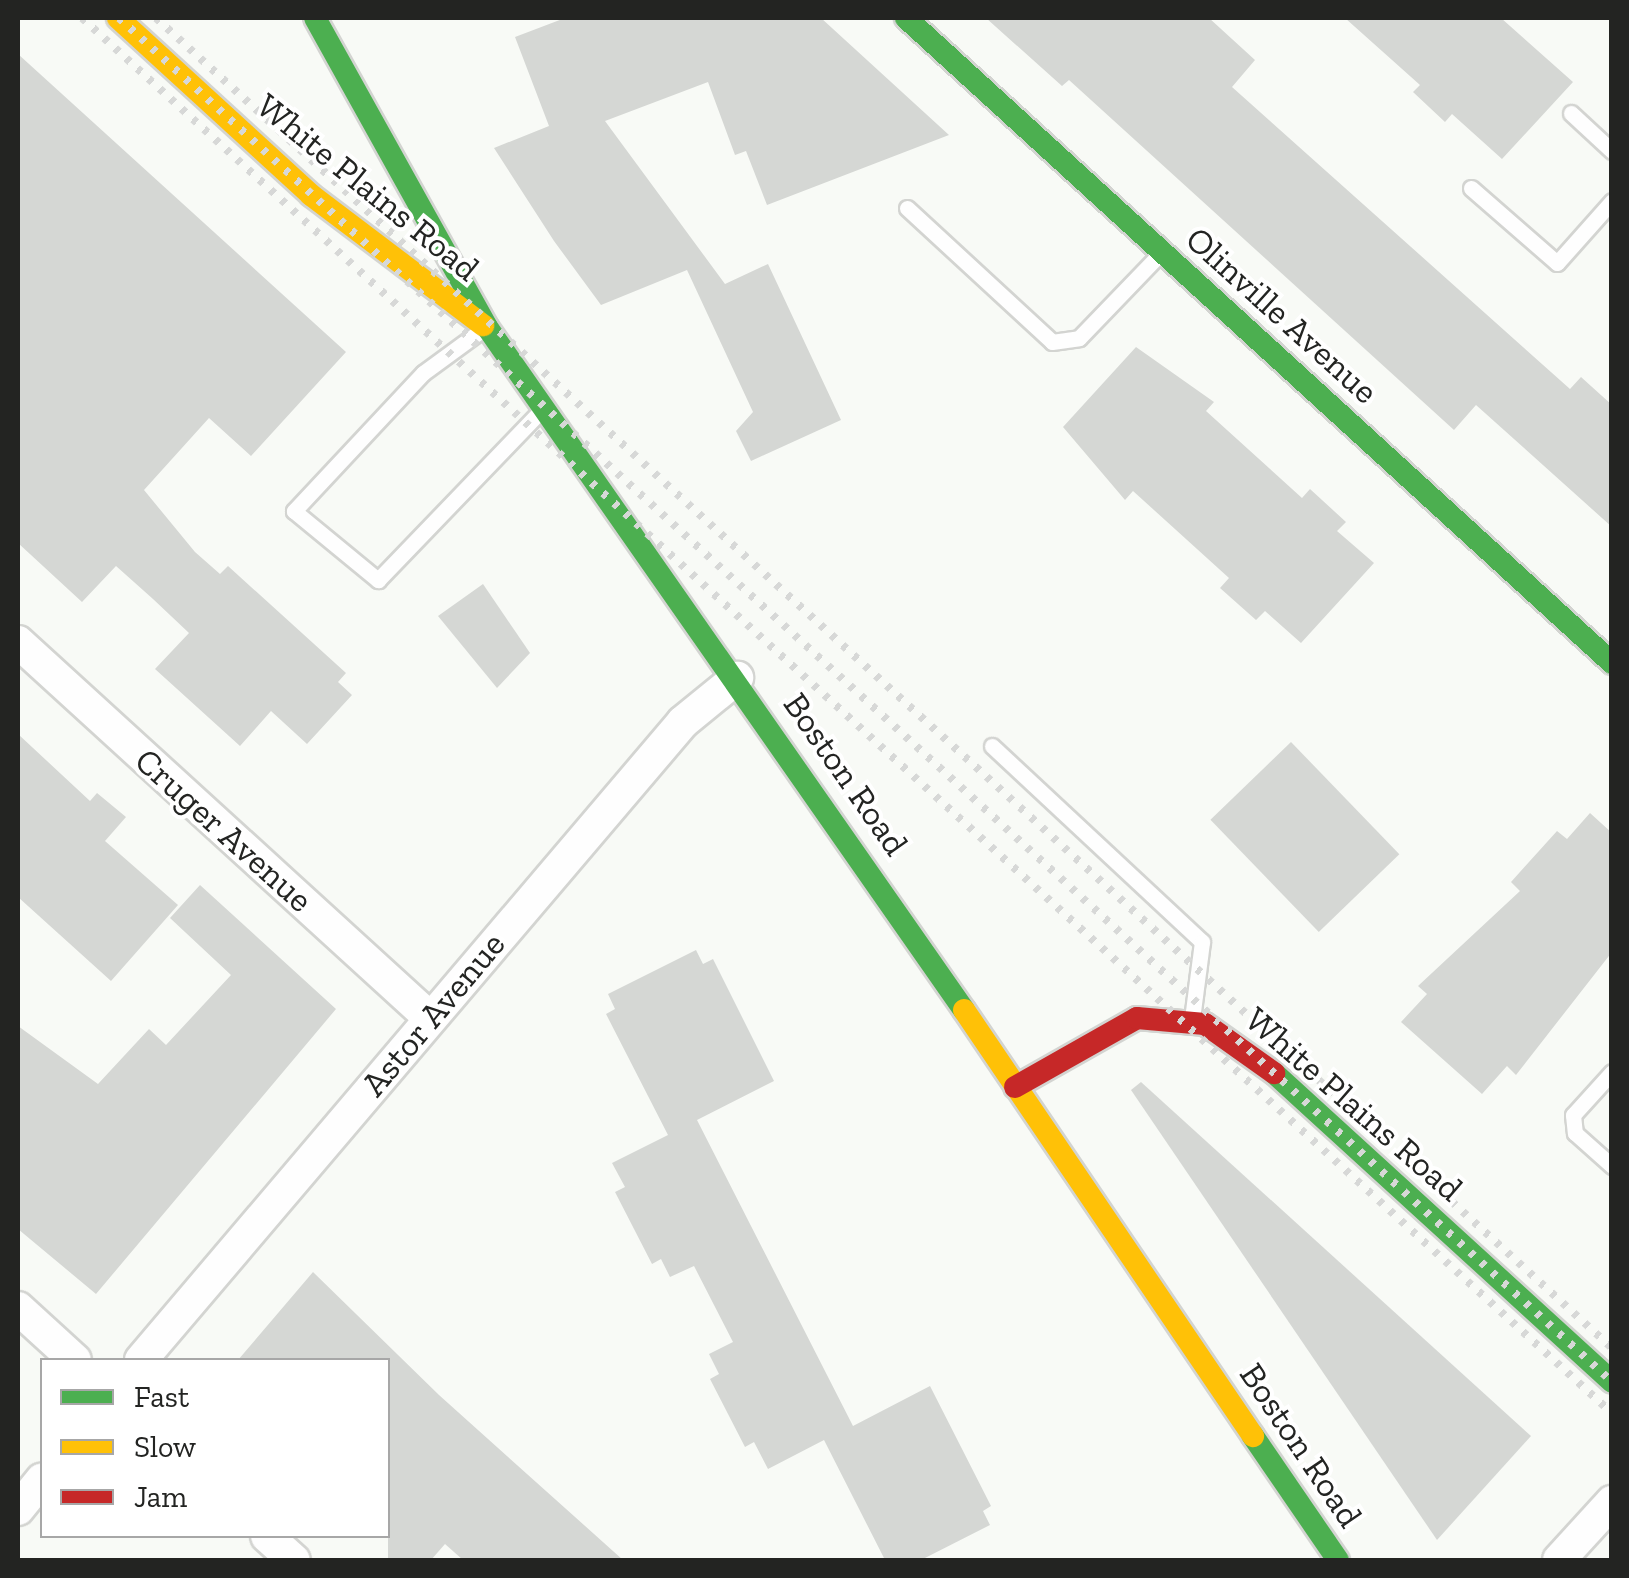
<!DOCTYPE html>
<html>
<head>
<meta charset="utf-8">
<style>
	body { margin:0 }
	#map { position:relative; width:1629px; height:1578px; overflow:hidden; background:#f8faf6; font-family:"Zilla Slab",serif }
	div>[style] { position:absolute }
	.building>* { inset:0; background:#d5d7d4; transform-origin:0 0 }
	.roads { filter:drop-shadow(2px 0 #d3d4d1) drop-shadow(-2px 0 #d3d4d1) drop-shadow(0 2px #d3d4d1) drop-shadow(0 -2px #d3d4d1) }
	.lane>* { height:15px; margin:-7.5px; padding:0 7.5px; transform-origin:7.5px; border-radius:7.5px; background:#fefefe }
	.street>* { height:32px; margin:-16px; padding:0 16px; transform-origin:16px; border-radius:16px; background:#fefefe }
	.fast>* { height:22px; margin:-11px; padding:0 11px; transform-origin:11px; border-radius:11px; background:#4caf50 }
	.slow>* { height:22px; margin:-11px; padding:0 11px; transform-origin:11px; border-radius:11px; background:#ffc107 }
	.jam>* { height:22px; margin:-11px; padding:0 11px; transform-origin:11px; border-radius:11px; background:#c62828 }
	.rail>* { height:8px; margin-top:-4px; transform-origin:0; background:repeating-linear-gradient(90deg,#d7d8d7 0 5px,transparent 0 15px) }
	span { translate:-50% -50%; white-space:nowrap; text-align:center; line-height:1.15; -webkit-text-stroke:8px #fff; paint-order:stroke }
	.street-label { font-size:35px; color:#232422 }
	.frame { position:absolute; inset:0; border:20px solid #232422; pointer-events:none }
	.legend { position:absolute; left:40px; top:1358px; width:350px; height:180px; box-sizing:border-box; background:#fff; border:2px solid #a7a7a7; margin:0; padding:12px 18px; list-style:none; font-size:30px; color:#232422 }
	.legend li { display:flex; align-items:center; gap:20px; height:50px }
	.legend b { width:50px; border:2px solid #a7a7a7 }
</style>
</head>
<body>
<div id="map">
	<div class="building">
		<div style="clip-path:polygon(565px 18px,821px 18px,949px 135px,767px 205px,746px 151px,735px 155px,708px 82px,605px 121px,725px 284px,768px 264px,841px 420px,751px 461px,736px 431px,753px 412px,687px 270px,601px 305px,554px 241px,494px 148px,549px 126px,515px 37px)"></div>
		<div style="clip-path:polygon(986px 18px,1209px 18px,1255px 60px,1232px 87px,1570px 389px,1581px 377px,1612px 405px,1612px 527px,1476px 405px,1454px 430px,1069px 80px,1062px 86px)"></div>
		<div style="clip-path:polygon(1345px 18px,1501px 18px,1573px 82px,1502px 159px,1452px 114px,1445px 122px,1413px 92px,1420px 85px)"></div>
		<div style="clip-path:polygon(18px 54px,346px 352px,251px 456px,209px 418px,144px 490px,195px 552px,220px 574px,228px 566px,346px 673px,338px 682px,352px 695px,307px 744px,271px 711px,240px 746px,155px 669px,189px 633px,153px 599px,116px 566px,82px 602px,18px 543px)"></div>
		<div style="clip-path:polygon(1136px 347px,1214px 402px,1206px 411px,1302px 498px,1310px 489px,1346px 522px,1337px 531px,1374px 563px,1301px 643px,1265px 611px,1256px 620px,1220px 588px,1229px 578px,1133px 491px,1125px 500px,1063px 427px)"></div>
		<div style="clip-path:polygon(483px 584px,530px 653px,497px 688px,438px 616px)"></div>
		<div style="clip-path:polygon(18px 734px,90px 801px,97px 793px,126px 817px,105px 841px,178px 905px,111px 981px,18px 897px)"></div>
		<div style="left:1291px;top:742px;width:156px;height:112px;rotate:46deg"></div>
		<div style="clip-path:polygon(1590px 813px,1612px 833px,1612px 952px,1516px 1075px,1507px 1066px,1482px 1094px,1401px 1022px,1427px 994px,1418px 986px,1520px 891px,1511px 882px,1557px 831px,1567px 839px)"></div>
		<div style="clip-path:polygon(200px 885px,336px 1009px,96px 1294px,18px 1229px,18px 1026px,98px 1084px,149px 1029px,166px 1045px,231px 975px,170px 918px)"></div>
		<div style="clip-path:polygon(696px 950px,703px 964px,713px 959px,774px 1081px,697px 1120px,853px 1426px,930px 1386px,991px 1506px,983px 1511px,990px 1525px,921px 1560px,885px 1560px,824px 1440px,768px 1469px,754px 1442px,745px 1447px,710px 1379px,719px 1374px,709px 1354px,733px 1342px,694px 1266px,670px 1277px,661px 1259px,652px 1264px,615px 1192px,625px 1187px,612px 1163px,668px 1135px,606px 1014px,615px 1009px,608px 994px)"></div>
		<div style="clip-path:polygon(1141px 1082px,1531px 1436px,1437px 1540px,1131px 1090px)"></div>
		<div style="clip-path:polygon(313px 1272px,439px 1395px,623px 1560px,463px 1560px,445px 1544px,431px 1560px,388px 1560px,388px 1360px,238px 1360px)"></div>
	</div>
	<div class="roads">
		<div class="lane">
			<div style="left:1571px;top:113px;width:56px;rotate:42.8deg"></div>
			<div style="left:1471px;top:188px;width:114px;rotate:41.1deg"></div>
			<div style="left:1557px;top:263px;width:83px;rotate:-48.4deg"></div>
			<div style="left:907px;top:208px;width:197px;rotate:42.7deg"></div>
			<div style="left:1052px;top:342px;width:27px;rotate:-8deg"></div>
			<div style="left:1079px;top:338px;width:115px;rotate:-46.1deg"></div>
			<div style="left:479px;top:332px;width:69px;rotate:143.8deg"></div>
			<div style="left:423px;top:373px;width:189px;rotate:133.1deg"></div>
			<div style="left:294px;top:511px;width:109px;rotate:39.4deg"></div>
			<div style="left:378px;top:580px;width:231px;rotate:-46.1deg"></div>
			<div style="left:992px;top:746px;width:287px;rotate:43deg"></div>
			<div style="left:1202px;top:942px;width:78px;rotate:97.4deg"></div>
			<div style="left:1612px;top:1072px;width:58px;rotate:132.2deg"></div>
			<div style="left:1573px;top:1115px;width:18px;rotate:84deg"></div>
			<div style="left:1575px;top:1133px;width:50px;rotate:41.7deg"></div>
		</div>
		<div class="street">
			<div style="left:18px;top:642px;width:558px;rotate:42.38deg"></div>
			<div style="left:18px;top:1308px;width:77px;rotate:42.4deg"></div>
			<div style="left:141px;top:1360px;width:837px;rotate:-49.65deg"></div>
			<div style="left:683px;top:722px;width:70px;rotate:-39.2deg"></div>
			<div style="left:18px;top:1509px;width:38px;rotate:-51deg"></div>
			<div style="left:267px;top:1536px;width:36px;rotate:42deg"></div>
			<div style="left:1559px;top:1560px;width:79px;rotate:-47.6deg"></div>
		</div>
		<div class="fast">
			<div style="left:315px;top:18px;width:354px;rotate:60.9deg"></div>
			<div style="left:487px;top:327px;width:833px;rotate:55.07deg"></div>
			<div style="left:906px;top:18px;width:956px;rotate:42.41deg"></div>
			<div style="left:1274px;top:1073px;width:458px;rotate:42.4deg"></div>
			<div style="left:1253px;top:1436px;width:150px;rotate:55.6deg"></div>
		</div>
		<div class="slow">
			<div style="left:118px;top:18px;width:262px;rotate:42.5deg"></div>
			<div style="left:311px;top:195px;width:216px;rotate:37.1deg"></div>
			<div style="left:964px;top:1010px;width:515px;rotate:55.85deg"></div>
		</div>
		<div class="jam">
			<div style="left:1015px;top:1087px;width:140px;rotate:-29.5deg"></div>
			<div style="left:1137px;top:1018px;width:68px;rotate:5deg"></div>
			<div style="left:1205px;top:1024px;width:85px;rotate:35.4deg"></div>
		</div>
	</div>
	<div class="rail">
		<div style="left:82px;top:18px;width:2070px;rotate:42.36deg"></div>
		<div style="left:119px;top:18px;width:2022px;rotate:42.41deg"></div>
		<div style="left:156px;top:18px;width:1972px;rotate:42.41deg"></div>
	</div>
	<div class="street-label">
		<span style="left:368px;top:187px;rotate:39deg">White Plains Road</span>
		<span style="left:1282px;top:315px;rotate:42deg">Olinville Avenue</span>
		<span style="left:846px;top:774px;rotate:55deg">Boston Road</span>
		<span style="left:224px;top:830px;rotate:42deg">Cruger Avenue</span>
		<span style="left:433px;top:1014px;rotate:-50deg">Astor Avenue</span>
		<span style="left:1354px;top:1104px;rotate:41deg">White Plains Road</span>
		<span style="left:1301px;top:1445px;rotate:56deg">Boston Road</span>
	</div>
	<div class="frame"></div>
	<ul class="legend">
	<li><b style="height:12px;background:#4caf50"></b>Fast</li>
	<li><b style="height:12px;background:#ffc107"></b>Slow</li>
	<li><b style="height:12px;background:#c62828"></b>Jam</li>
	</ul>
</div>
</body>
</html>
